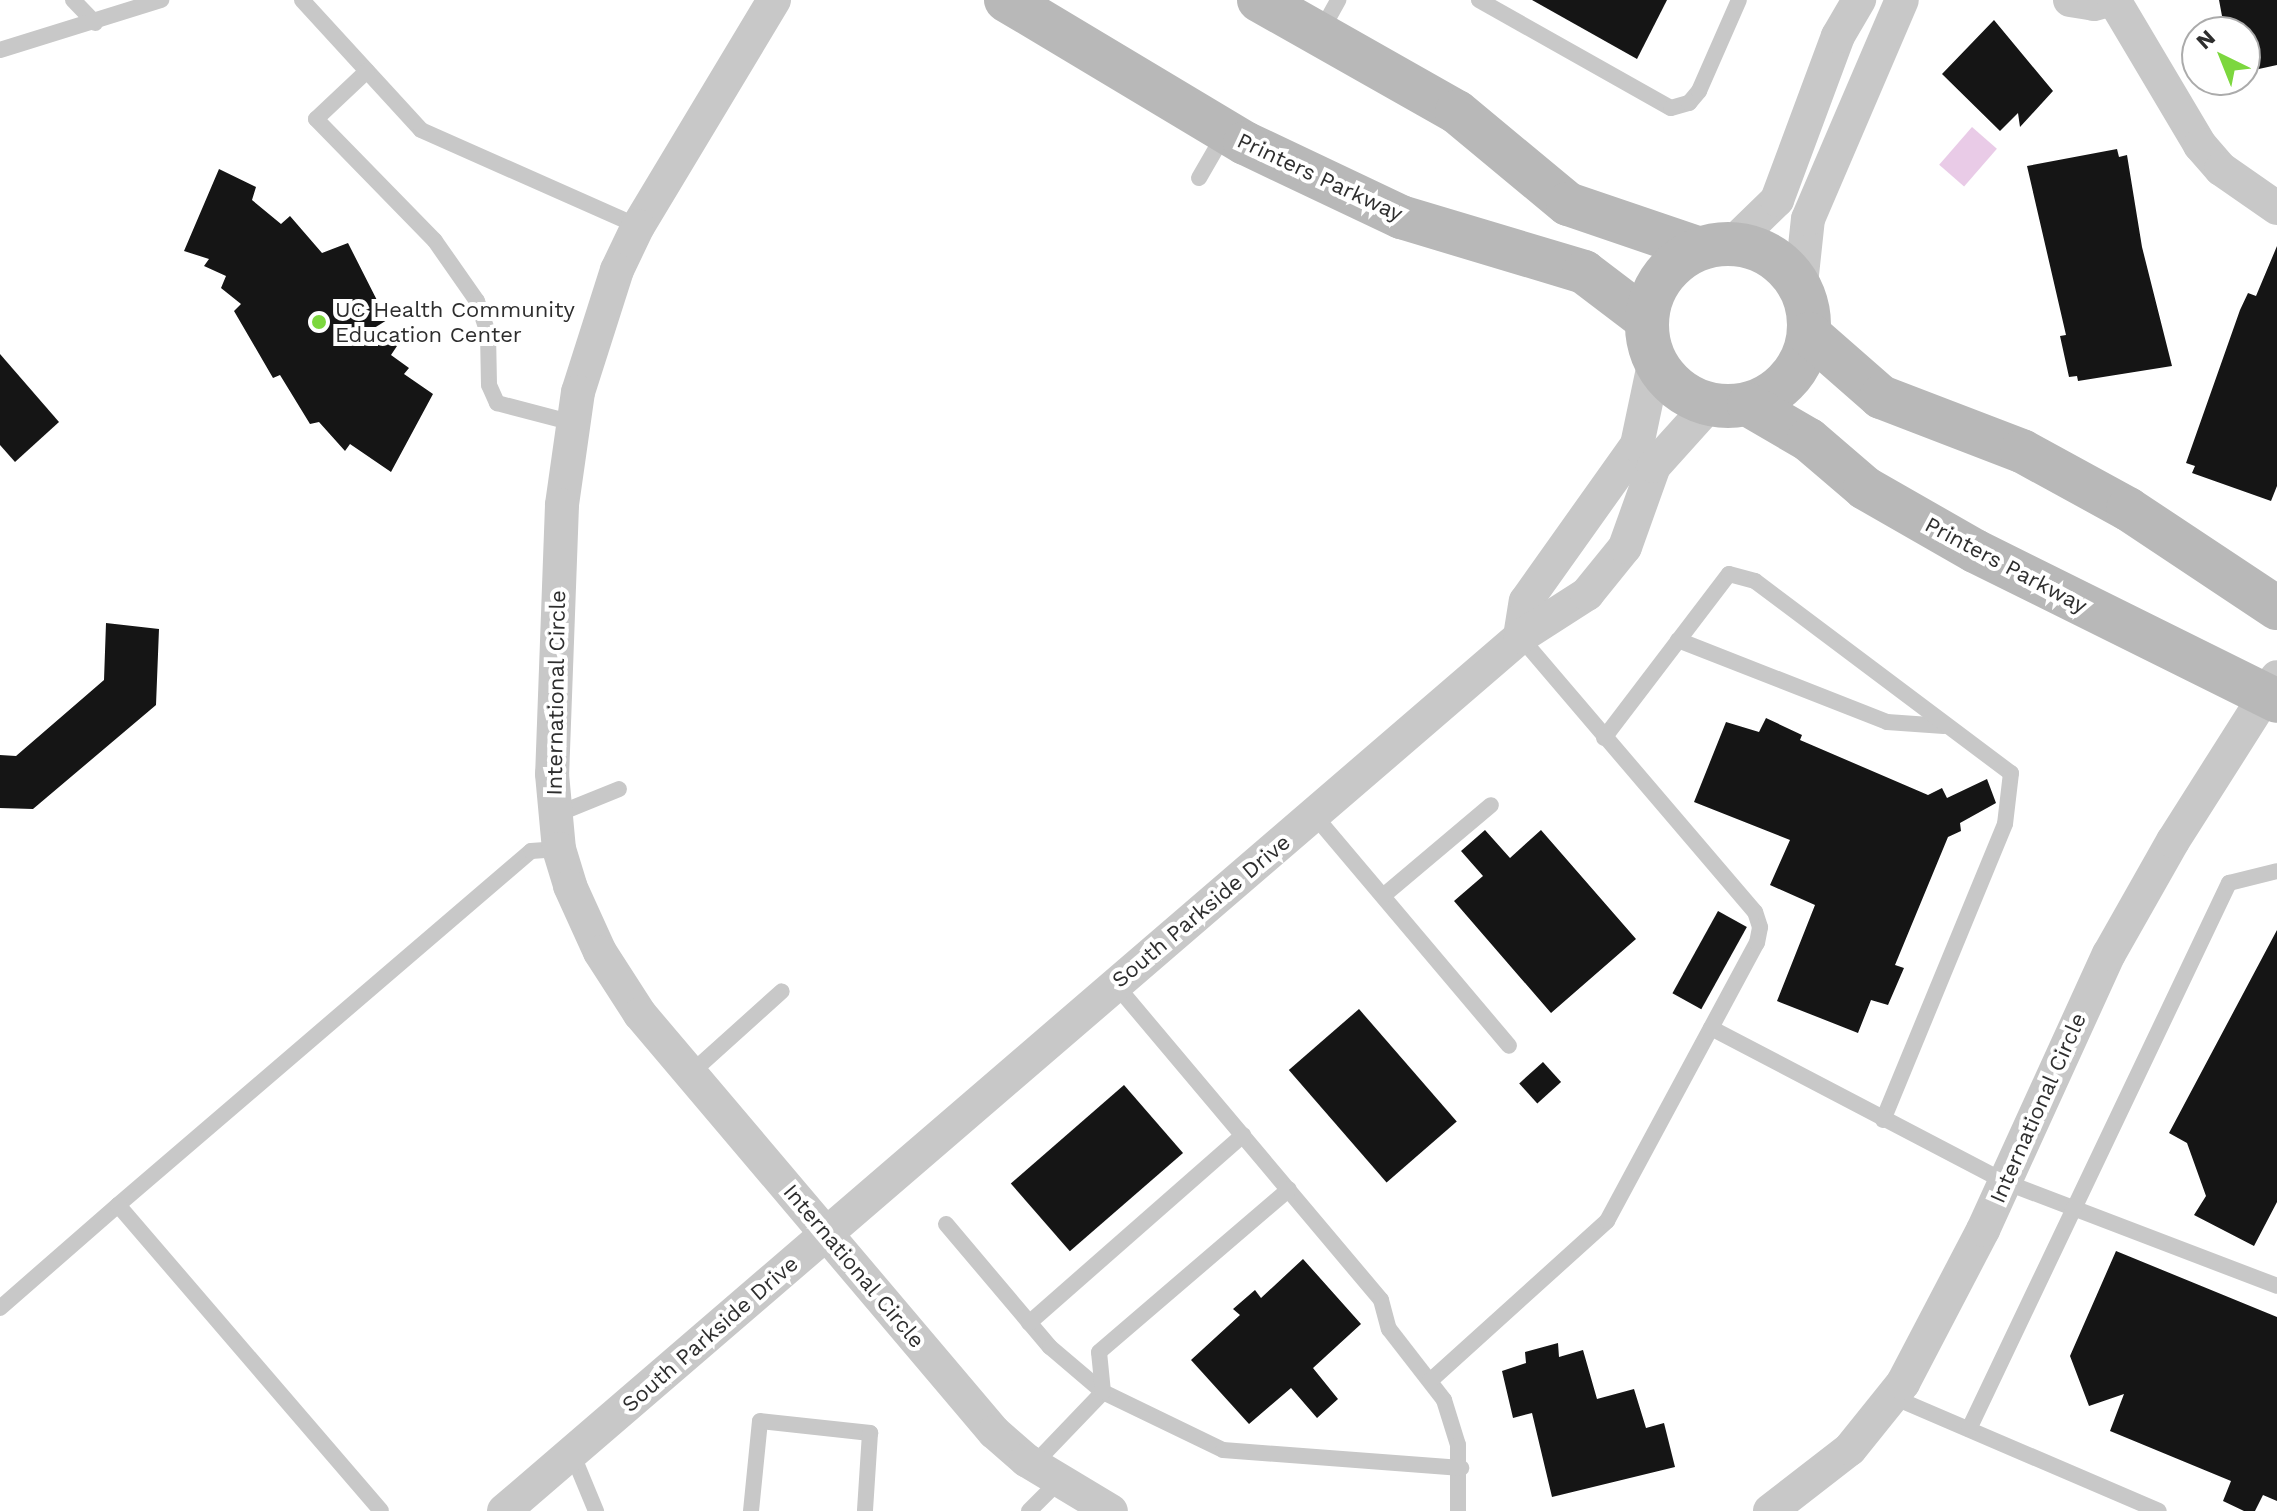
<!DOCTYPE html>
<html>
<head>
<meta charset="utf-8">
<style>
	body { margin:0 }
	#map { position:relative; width:2277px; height:1511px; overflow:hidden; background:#fff; font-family:"Work Sans",sans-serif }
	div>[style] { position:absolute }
	.water>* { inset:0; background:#e9cbe7; transform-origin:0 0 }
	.building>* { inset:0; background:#151515; transform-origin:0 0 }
	.service>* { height:16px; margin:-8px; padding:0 8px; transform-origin:8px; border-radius:8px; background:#c8c8c8 }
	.minor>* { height:34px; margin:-17px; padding:0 17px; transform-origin:17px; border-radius:17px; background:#c8c8c8 }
	.secondary>* { height:44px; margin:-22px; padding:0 22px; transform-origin:22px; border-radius:22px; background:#b8b8b8 }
	.secondary>.ring { margin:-22px; padding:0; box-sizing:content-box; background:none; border:44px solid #b8b8b8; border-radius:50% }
	.dots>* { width:22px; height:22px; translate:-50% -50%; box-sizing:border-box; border:4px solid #fff; border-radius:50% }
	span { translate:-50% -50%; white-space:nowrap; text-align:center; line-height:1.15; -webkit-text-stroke:8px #fff; paint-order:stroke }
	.street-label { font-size:22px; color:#2e2e2e }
	.poi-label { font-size:22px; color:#2e2e2e }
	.left { translate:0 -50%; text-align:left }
	.north { position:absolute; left:2181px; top:16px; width:80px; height:80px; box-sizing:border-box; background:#fff; border:2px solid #ababab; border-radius:50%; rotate:317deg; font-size:22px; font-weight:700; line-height:32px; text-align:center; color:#2e2e2e }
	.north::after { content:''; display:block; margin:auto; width:28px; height:36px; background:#7cd73e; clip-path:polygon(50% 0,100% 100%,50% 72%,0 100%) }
</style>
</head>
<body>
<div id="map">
	<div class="water">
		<div style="left:1972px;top:127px;width:33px;height:50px;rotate:41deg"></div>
	</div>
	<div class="building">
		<div style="clip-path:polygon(1532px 0,1667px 0,1637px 59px)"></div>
		<div style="clip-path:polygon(2219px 0,2277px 0,2277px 65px,2245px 72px,2245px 32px,2225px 32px)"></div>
		<div style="clip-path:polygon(1994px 20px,2053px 91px,2020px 127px,2018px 113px,2000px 131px,1942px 74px)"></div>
		<div style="clip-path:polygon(2117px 149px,2119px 157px,2127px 155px,2142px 247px,2172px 366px,2078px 381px,2077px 376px,2069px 377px,2060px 336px,2066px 335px,2027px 166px)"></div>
		<div style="clip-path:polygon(219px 169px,256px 187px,252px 200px,281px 224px,290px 216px,322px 253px,348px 243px,387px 320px,371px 330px,397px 346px,391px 355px,409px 368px,404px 374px,433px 394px,391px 472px,350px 444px,345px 451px,319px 422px,310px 424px,280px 375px,273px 378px,234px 311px,241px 304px,221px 288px,226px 276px,204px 266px,209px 259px,184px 251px)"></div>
		<div style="clip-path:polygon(2277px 246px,2277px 486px,2271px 501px,2192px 473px,2195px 466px,2186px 463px,2240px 310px,2248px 293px,2256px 296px)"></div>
		<div style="clip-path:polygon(0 354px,59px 422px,15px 462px,0 445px)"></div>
		<div style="clip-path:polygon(106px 623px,159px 629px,156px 705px,33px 809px,0 808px,0 755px,16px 756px,104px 680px)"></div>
		<div style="clip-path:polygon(1766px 718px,1802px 735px,1800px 740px,1928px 795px,1942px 788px,1947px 798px,1987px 779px,1996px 803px,1960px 823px,1961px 831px,1948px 837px,1895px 965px,1904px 968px,1888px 1005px,1871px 1000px,1858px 1033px,1777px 1001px,1815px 905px,1770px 885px,1790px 840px,1694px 802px,1726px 722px,1759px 732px)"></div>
		<div style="clip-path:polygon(1485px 830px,1510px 858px,1541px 830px,1636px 939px,1551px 1013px,1454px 901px,1483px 876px,1461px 851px)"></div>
		<div style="left:1718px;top:911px;width:33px;height:94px;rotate:29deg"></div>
		<div style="clip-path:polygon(2277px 930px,2277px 1202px,2254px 1246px,2194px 1215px,2206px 1196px,2187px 1143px,2169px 1133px)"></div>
		<div style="left:1359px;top:1009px;width:149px;height:93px;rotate:49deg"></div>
		<div style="left:1543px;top:1062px;width:27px;height:32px;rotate:48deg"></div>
		<div style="left:1124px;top:1085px;width:90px;height:150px;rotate:49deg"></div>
		<div style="clip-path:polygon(2116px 1251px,2277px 1317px,2277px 1501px,2263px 1495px,2255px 1511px,2244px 1511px,2223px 1501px,2231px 1481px,2110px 1431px,2124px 1394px,2089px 1406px,2070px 1356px)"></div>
		<div style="clip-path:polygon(1303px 1259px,1361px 1324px,1313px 1368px,1338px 1399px,1317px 1418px,1291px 1388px,1249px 1424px,1191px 1360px,1240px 1315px,1233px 1309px,1255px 1290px,1261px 1298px)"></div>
		<div style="clip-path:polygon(1558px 1343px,1559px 1357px,1583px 1350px,1597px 1399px,1634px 1389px,1646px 1428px,1664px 1423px,1675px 1467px,1552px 1497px,1532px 1413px,1513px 1418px,1502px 1371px,1526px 1363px,1525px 1352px)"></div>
	</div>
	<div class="service">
		<div style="left:73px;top:0;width:32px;rotate:46deg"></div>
		<div style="left:302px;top:0;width:176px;rotate:47.5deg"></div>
		<div style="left:421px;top:130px;width:237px;rotate:23.9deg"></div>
		<div style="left:1479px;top:0;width:220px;rotate:29.4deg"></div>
		<div style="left:1671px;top:108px;width:19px;rotate:-16deg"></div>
		<div style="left:1689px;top:103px;width:16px;rotate:-50deg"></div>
		<div style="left:1699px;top:91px;width:99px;rotate:-66.3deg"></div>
		<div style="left:1320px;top:33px;width:38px;rotate:-61deg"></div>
		<div style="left:0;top:50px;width:169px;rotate:-17.3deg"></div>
		<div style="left:367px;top:71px;width:70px;rotate:136.7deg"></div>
		<div style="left:316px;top:119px;width:170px;rotate:45.7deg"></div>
		<div style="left:435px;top:241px;width:73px;rotate:55deg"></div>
		<div style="left:477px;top:301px;width:34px;rotate:71deg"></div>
		<div style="left:488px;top:333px;width:52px;rotate:88.9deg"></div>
		<div style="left:489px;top:385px;width:20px;rotate:66deg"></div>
		<div style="left:497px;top:403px;width:79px;rotate:14.7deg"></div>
		<div style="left:1199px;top:178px;width:52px;rotate:-60deg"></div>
		<div style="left:1678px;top:640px;width:225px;rotate:21.4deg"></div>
		<div style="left:1887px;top:722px;width:57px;rotate:4deg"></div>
		<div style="left:1604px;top:738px;width:206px;rotate:-52.7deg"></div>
		<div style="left:1729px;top:574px;width:27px;rotate:15deg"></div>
		<div style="left:1755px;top:581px;width:320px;rotate:36.9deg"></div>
		<div style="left:2011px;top:773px;width:51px;rotate:96.7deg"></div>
		<div style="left:2005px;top:824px;width:320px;rotate:112.4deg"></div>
		<div style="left:555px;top:815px;width:69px;rotate:-22.1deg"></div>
		<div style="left:1314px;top:815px;width:302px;rotate:49.8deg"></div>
		<div style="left:1383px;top:896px;width:141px;rotate:-40.1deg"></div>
		<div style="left:1115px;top:984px;width:413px;rotate:49.9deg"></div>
		<div style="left:1381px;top:1300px;width:30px;rotate:75deg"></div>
		<div style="left:1389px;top:1329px;width:90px;rotate:52.2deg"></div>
		<div style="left:1444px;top:1400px;width:47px;rotate:72.7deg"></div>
		<div style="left:1458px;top:1445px;width:66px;rotate:90deg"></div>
		<div style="left:1711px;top:1028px;width:332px;rotate:27.6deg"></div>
		<div style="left:2005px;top:1182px;width:291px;rotate:20.9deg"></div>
		<div style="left:691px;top:1073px;width:122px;rotate:-42deg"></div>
		<div style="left:118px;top:1205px;width:544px;rotate:-40.6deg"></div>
		<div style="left:531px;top:851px;width:28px;rotate:-4deg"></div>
		<div style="left:946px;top:1224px;width:161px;rotate:49.8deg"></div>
		<div style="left:1050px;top:1347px;width:70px;rotate:40.3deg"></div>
		<div style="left:1103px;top:1392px;width:133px;rotate:25.8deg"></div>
		<div style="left:1223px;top:1450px;width:239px;rotate:4.3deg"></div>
		<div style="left:0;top:1308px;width:157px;rotate:-41.1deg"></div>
		<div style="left:118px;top:1205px;width:403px;rotate:49.3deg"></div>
		<div style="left:1029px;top:1323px;width:285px;rotate:-41.3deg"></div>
		<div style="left:1430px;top:1381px;width:239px;rotate:-42.1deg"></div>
		<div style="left:1607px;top:1221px;width:316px;rotate:-61.7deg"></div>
		<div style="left:1757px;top:943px;width:16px;rotate:-79deg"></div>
		<div style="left:1760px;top:927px;width:16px;rotate:-108deg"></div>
		<div style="left:1755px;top:912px;width:362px;rotate:-130.5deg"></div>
		<div style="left:1893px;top:1397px;width:289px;rotate:23.2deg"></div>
		<div style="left:1969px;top:1429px;width:605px;rotate:-64.54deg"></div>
		<div style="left:2229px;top:883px;width:49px;rotate:-14deg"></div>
		<div style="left:572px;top:1453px;width:63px;rotate:67.5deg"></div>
		<div style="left:1033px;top:1465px;width:101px;rotate:-46.2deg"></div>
		<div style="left:1103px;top:1392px;width:40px;rotate:-95.7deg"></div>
		<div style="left:1099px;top:1352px;width:250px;rotate:-40.6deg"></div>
		<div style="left:751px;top:1511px;width:90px;rotate:-84.3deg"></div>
		<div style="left:760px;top:1421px;width:111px;rotate:6.2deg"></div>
		<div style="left:870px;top:1433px;width:78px;rotate:93.7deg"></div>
		<div style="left:1029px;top:1511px;width:41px;rotate:-45deg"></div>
	</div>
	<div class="minor">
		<div style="left:774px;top:0;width:264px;rotate:121deg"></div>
		<div style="left:638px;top:226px;width:49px;rotate:115.5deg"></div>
		<div style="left:617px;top:270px;width:128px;rotate:107.7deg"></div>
		<div style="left:578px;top:392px;width:114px;rotate:98.1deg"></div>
		<div style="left:562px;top:505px;width:269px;rotate:92.1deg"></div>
		<div style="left:552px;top:774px;width:75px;rotate:84.7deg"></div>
		<div style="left:559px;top:849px;width:39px;rotate:73deg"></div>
		<div style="left:570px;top:886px;width:72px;rotate:65.6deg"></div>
		<div style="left:600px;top:952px;width:74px;rotate:57.2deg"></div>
		<div style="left:640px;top:1014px;width:548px;rotate:49.74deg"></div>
		<div style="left:994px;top:1432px;width:43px;rotate:41.2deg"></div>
		<div style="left:1026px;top:1460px;width:99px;rotate:31deg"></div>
		<div style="left:2070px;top:0;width:24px;rotate:9deg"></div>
		<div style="left:2094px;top:4px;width:16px;rotate:-15deg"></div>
		<div style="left:2114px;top:0;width:169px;rotate:59.3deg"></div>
		<div style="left:2200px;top:145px;width:32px;rotate:49deg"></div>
		<div style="left:2221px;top:169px;width:68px;rotate:34.9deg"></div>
		<div style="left:1735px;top:241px;width:59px;rotate:-44.3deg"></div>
		<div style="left:1777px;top:200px;width:175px;rotate:-69.6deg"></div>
		<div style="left:1838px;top:36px;width:42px;rotate:-59.7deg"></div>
		<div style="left:1801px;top:284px;width:65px;rotate:-83.9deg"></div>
		<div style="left:1808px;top:219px;width:238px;rotate:-66.8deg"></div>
		<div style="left:1520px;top:637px;width:36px;rotate:-81deg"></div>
		<div style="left:1526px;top:601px;width:191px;rotate:-54.6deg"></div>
		<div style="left:1637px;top:445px;width:83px;rotate:-78.1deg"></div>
		<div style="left:504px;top:1511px;width:1340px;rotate:-40.7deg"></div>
		<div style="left:1520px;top:637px;width:80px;rotate:-32.7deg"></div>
		<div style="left:1587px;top:594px;width:60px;rotate:-51deg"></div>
		<div style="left:1625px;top:547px;width:86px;rotate:-70.3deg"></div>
		<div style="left:1654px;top:466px;width:81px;rotate:-48deg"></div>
		<div style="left:1770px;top:1511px;width:101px;rotate:-37.8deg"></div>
		<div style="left:1850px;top:1449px;width:85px;rotate:-51.2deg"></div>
		<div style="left:1903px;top:1383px;width:173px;rotate:-62.4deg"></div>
		<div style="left:1983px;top:1230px;width:303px;rotate:-65.5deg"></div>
		<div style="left:2109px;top:954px;width:130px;rotate:-60.5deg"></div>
		<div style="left:2173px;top:841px;width:194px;rotate:-57.6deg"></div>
	</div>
	<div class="secondary">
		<div style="left:1006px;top:0;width:279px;rotate:30.9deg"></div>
		<div style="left:1245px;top:143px;width:173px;rotate:25.4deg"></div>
		<div style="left:1401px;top:217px;width:191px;rotate:16.7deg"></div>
		<div style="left:1584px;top:272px;width:79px;rotate:37.3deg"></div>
		<div style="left:1259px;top:0;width:227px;rotate:29.5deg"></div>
		<div style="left:1457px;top:112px;width:144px;rotate:39.7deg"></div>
		<div style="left:1568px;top:204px;width:136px;rotate:18.8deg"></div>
		<div class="ring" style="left:1647px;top:244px;width:118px;height:118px"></div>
		<div style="left:1809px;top:334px;width:96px;rotate:41.2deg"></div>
		<div style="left:1881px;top:397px;width:151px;rotate:21deg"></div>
		<div style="left:2022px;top:451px;width:121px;rotate:28.7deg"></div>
		<div style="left:2128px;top:509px;width:179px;rotate:33.6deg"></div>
		<div style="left:1749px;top:405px;width:69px;rotate:30.3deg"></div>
		<div style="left:1809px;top:440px;width:74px;rotate:40.6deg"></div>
		<div style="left:1865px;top:488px;width:127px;rotate:29.8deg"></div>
		<div style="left:1975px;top:551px;width:337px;rotate:26.4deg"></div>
	</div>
	<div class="dots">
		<div style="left:319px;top:322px;background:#7cd73e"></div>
	</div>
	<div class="street-label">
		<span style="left:1320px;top:177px;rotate:25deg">Printers Parkway</span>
		<span style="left:2006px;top:565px;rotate:28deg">Printers Parkway</span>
		<span style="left:556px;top:693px;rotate:-89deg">International Circle</span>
		<span style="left:1201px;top:911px;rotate:-40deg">South Parkside Drive</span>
		<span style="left:2038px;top:1108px;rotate:-66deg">International Circle</span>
		<span style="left:854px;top:1266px;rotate:50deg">International Circle</span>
		<span style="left:710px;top:1334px;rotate:-41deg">South Parkside Drive</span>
	</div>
	<div class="poi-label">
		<span class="left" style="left:335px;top:322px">UC Health Community<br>Education Center</span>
	</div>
	<div class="north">N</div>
</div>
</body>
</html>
